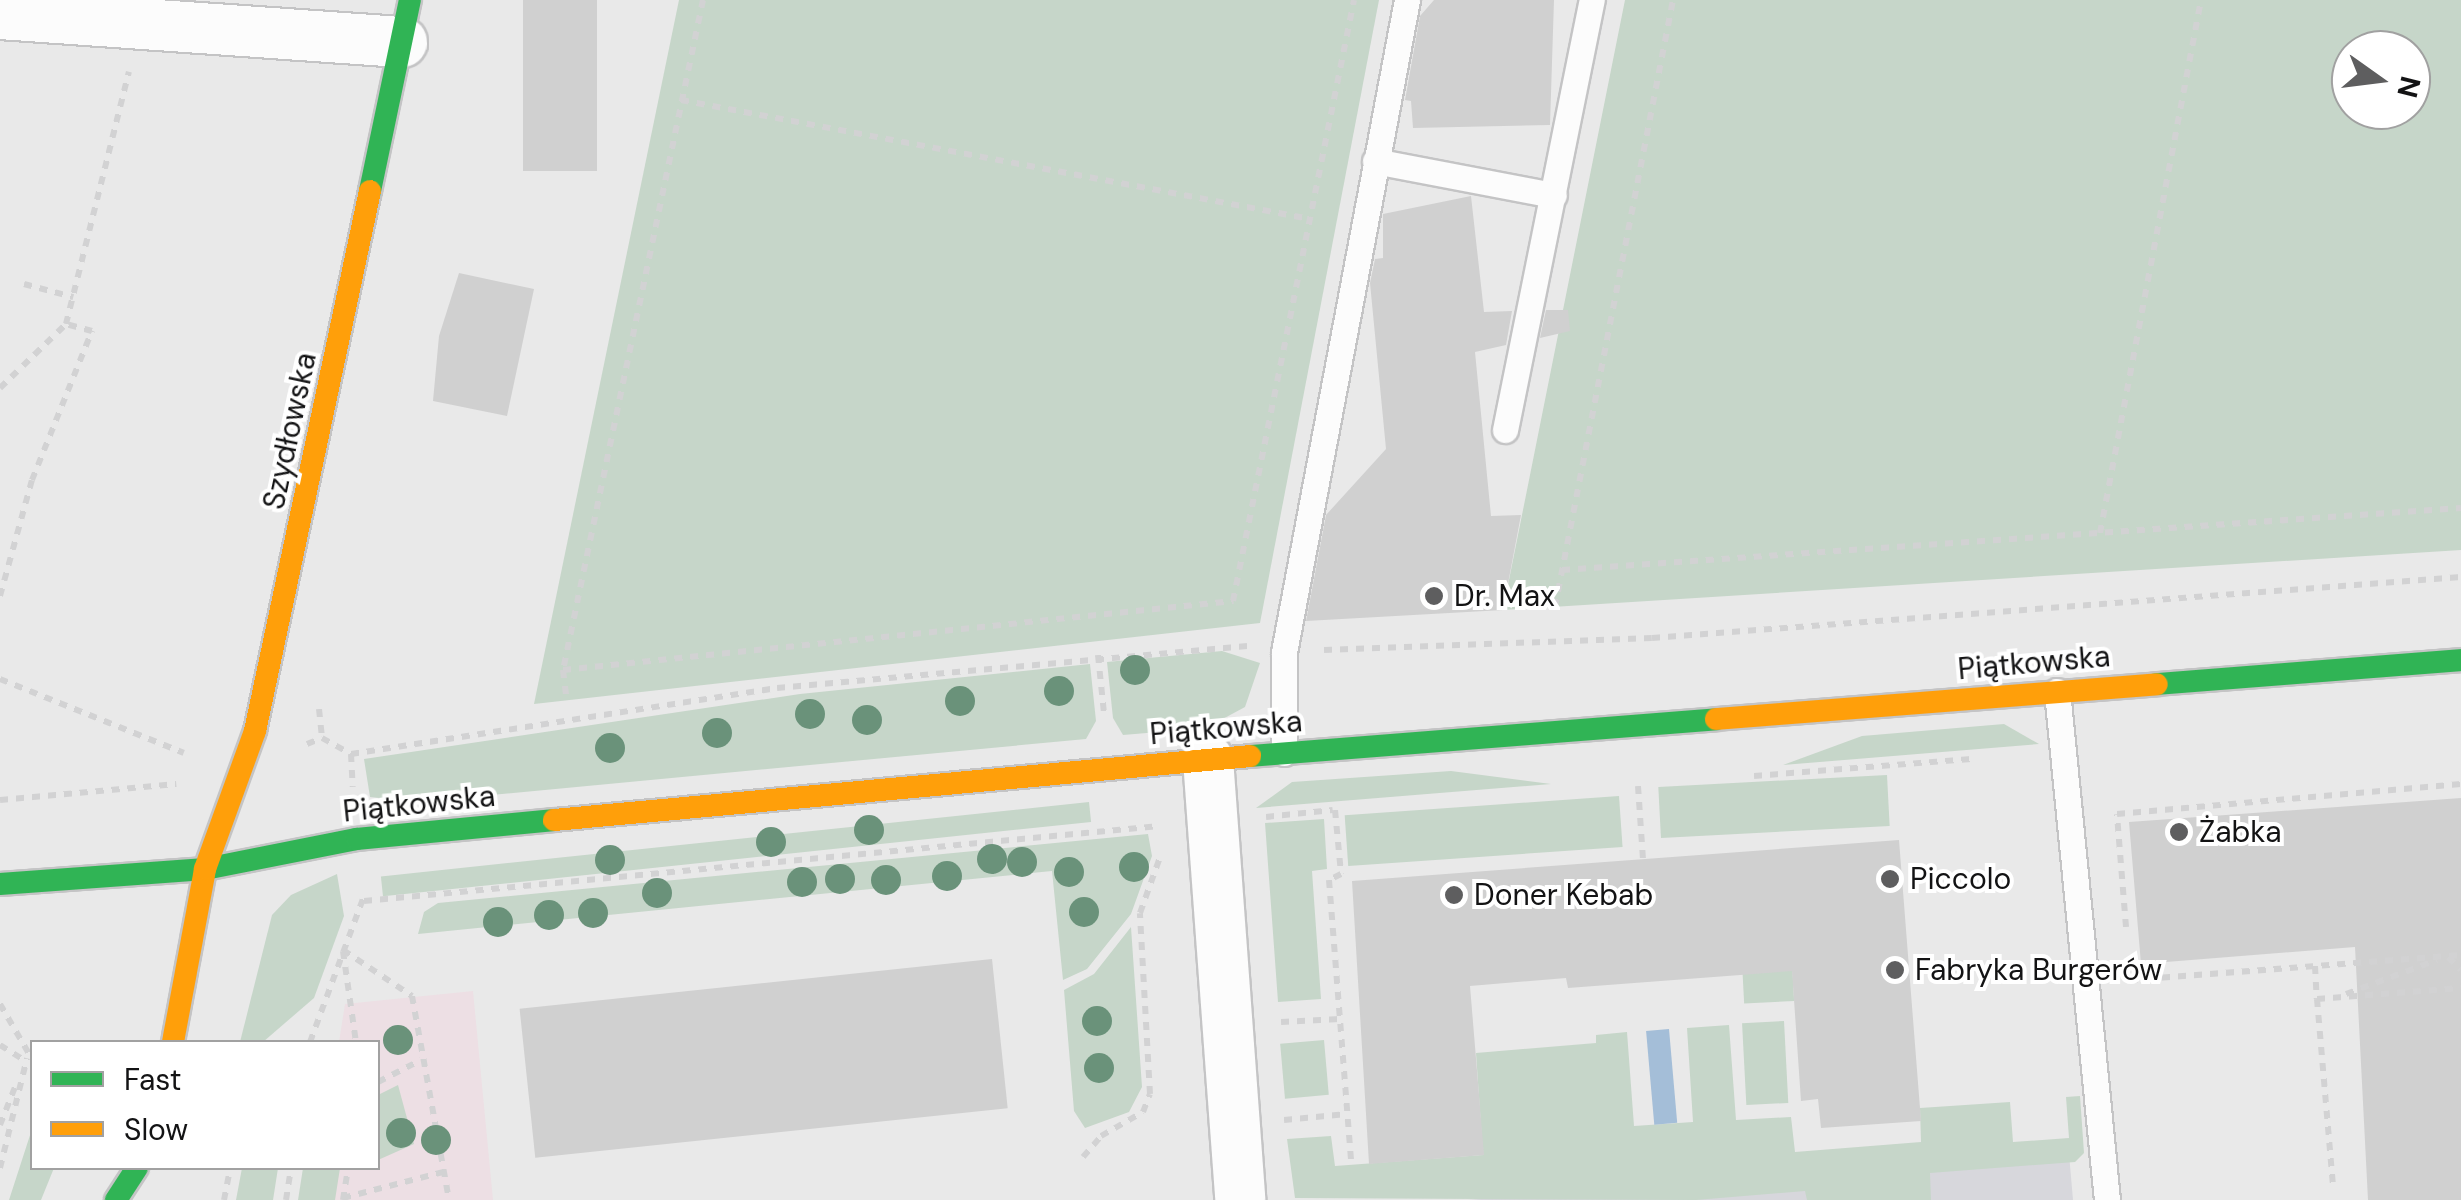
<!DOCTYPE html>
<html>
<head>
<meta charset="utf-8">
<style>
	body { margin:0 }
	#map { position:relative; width:2461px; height:1200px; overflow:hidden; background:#e9e9e9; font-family:"DM Sans",sans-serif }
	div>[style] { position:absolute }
	.commercial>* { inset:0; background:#eddfe4 }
	.built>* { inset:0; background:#d7d7dc }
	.green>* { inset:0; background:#c6d6c9; transform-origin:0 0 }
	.water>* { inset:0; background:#a4bed8; transform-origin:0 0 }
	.building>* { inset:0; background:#d0d0d0; transform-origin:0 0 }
	.path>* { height:6px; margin-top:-3px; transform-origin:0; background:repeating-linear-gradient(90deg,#d2d2d3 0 8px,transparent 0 16px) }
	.roads { filter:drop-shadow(2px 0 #c4c4c5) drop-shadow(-2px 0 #c4c4c5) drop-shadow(0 2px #c4c4c5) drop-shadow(0 -2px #c4c4c5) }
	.lane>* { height:25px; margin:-12.5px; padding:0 12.5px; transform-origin:12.5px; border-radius:12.5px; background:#fcfcfc }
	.street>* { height:50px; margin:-25px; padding:0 25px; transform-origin:25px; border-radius:25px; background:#fcfcfc }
	.fast>* { height:22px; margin:-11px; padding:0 11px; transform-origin:11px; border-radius:11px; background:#30b455 }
	.slow>* { height:22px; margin:-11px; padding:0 11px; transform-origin:11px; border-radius:11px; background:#ff9f0a }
	.trees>* { width:30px; height:30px; margin:-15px; border-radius:50%; background:#6a927a }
	.dots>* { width:28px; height:28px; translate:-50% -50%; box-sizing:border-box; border:5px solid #fff; border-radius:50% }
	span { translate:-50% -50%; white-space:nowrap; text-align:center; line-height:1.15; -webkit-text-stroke:8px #fff; paint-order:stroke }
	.street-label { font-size:30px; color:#131314 }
	.poi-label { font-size:30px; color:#131314 }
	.left { translate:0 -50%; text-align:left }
	.legend { position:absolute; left:30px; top:1040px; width:350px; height:130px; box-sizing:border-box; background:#fff; border:2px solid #a1a1a1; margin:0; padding:12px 18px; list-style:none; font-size:30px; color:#131314 }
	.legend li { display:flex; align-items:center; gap:20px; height:50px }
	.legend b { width:50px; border:2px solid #a1a1a1 }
	.north { position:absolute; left:2331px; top:30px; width:100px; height:100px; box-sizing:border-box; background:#fff; border:2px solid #a1a1a1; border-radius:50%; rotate:104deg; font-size:28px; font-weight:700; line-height:40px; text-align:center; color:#131314 }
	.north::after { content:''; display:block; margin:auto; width:35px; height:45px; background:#5e5e5f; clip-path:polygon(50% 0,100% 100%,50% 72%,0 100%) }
</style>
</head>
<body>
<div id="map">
	<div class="commercial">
		<div style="clip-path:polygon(473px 991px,493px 1200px,315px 1200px,320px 1168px,378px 1168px,378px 1042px,339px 1042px,345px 1004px)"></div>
	</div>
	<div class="built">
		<div style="clip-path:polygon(2069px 1154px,2073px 1200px,1468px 1200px)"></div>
	</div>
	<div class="green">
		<div style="clip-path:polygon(679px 0,1379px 0,1260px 623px,534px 704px)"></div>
		<div style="clip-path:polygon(evenodd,1625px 0,2461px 0,2461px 550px,1503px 610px,1625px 0,2351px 50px,2411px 50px,2411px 110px,2351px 110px,2351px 50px)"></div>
		<div style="clip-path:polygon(1222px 651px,1260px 663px,1245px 707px,1206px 728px,1123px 735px,1113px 718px,1107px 662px)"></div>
		<div style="clip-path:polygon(1090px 664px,1096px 721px,1086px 739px,417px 802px,370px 797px,364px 759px,800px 694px)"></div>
		<div style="clip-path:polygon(2004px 724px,2039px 744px,1783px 765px,1862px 736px)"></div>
		<div style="clip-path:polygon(1451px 771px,1551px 784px,1256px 808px,1292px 782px)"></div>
		<div style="left:1887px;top:775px;width:51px;height:229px;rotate:87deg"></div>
		<div style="left:1619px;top:796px;width:51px;height:275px;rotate:86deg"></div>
		<div style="left:1089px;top:802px;width:20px;height:712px;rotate:84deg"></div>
		<div style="clip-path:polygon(1324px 819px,1327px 869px,1312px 871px,1321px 999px,1278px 1002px,1265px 823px)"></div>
		<div style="clip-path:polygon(1148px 834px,1152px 856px,1131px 914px,1087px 969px,1063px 980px,1052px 871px,418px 934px,424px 912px,438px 903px)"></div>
		<div style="clip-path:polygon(337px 874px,344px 916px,314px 998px,263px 1042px,240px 1042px,272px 915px,291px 895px)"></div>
		<div style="clip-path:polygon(1131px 927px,1142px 1087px,1129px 1112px,1085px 1128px,1074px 1111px,1064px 990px,1094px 974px)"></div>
		<div style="left:1791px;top:942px;width:59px;height:50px;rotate:87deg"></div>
		<div style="left:1784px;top:1021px;width:82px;height:42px;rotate:87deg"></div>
		<div style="clip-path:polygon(1729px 1025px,1736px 1120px,1791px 1117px,1795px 1152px,1921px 1142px,1920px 1108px,2010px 1102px,2013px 1142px,2069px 1138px,2066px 1097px,2080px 1096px,2084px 1153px,2075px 1162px,1930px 1173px,1931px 1200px,1807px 1200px,1805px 1191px,1696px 1200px,1295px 1198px,1287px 1139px,1331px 1136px,1335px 1166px,1483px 1155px,1476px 1053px,1596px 1043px,1596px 1035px,1627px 1032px,1634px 1126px,1693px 1122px,1687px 1028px)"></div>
		<div style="left:1324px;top:1040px;width:55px;height:44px;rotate:85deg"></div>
		<div style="clip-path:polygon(398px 1085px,414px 1144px,378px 1160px,378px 1095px)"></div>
		<div style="clip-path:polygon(32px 1129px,32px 1168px,54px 1168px,41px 1200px,9px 1200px)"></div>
		<div style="clip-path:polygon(242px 1168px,278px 1168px,273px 1200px,236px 1200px)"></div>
		<div style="clip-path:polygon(303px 1168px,340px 1168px,335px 1200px,298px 1200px)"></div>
	</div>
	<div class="water">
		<div style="left:1669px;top:1029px;width:94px;height:23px;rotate:85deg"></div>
	</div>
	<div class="building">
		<div style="left:523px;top:0;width:74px;height:171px"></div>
		<div style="clip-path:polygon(1434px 0,1554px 0,1550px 125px,1413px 128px,1411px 101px,1405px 100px,1420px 16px)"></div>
		<div style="clip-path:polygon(1471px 196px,1484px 312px,1512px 311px,1506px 345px,1475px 352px,1491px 516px,1521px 515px,1503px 610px,1306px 621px,1326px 515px,1386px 449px,1370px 283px,1375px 259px,1383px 258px,1383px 214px)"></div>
		<div style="clip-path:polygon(459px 273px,534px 289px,507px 416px,433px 401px,439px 336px)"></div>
		<div style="clip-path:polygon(1546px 310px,1568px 310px,1570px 331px,1540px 338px)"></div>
		<div style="clip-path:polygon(2461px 798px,2461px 1200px,2368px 1200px,2355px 947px,2141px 964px,2129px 822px)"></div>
		<div style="clip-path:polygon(1899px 840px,1921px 1121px,1821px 1128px,1818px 1099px,1801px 1101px,1792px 971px,1568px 988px,1566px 978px,1470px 986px,1484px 1155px,1369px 1164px,1352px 881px)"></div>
		<div style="left:992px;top:959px;width:150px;height:475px;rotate:84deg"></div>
	</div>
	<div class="path">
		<div style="left:703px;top:0;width:684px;rotate:101.8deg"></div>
		<div style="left:563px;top:670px;width:674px;rotate:-5.88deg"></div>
		<div style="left:1233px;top:601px;width:613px;rotate:-78.62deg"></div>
		<div style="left:681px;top:100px;width:640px;rotate:10.71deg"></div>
		<div style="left:24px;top:284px;width:51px;rotate:14.9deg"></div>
		<div style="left:0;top:388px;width:92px;rotate:-44.1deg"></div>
		<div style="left:66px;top:324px;width:260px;rotate:-76deg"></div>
		<div style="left:2100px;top:533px;width:542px;rotate:-79.27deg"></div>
		<div style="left:1562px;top:570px;width:901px;rotate:-3.95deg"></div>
		<div style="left:0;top:596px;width:120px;rotate:-74.6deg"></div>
		<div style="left:32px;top:480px;width:161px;rotate:-68.1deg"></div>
		<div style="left:92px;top:331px;width:27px;rotate:-165deg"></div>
		<div style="left:1555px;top:607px;width:618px;rotate:-79deg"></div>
		<div style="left:1324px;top:650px;width:328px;rotate:-2.1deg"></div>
		<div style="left:1652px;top:638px;width:811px;rotate:-4.31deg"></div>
		<div style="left:1098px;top:655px;width:58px;rotate:84.1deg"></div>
		<div style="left:563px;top:670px;width:31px;rotate:83deg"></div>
		<div style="left:0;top:679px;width:198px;rotate:21.9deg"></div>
		<div style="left:319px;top:709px;width:29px;rotate:84deg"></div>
		<div style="left:307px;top:744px;width:16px;rotate:-22deg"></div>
		<div style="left:322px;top:738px;width:33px;rotate:29deg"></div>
		<div style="left:351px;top:754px;width:33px;rotate:87deg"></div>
		<div style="left:351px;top:754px;width:431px;rotate:-8.8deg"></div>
		<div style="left:777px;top:688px;width:472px;rotate:-5.1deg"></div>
		<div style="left:1754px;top:776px;width:218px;rotate:-4.5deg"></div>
		<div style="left:1638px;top:786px;width:73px;rotate:86.1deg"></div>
		<div style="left:0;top:800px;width:177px;rotate:-5.2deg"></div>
		<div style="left:1335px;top:810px;width:64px;rotate:84.6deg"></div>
		<div style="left:1341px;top:874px;width:13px;rotate:153deg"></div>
		<div style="left:1329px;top:880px;width:282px;rotate:85.5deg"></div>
		<div style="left:1266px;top:817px;width:67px;rotate:-6deg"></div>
		<div style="left:364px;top:901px;width:799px;rotate:-5.39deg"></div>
		<div style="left:2126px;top:927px;width:113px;rotate:-94.6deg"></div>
		<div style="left:2117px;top:814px;width:345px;rotate:-5deg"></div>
		<div style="left:343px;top:950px;width:83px;rotate:33.7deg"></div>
		<div style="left:412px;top:996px;width:207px;rotate:79.7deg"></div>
		<div style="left:343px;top:951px;width:92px;rotate:81.9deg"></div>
		<div style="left:2448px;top:957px;width:18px;rotate:45deg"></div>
		<div style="left:2315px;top:966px;width:33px;rotate:87deg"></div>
		<div style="left:2317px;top:999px;width:144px;rotate:-4.4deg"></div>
		<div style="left:2129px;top:975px;width:5px;rotate:79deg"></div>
		<div style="left:2130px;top:980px;width:332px;rotate:-4.3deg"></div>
		<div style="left:2346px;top:994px;width:97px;rotate:-20.5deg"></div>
		<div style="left:2317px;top:999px;width:188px;rotate:85.1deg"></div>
		<div style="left:0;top:1004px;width:64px;rotate:59.8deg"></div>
		<div style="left:1281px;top:1022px;width:59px;rotate:-2.9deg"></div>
		<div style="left:310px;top:1042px;width:153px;rotate:-69.7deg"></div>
		<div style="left:0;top:1045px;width:31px;rotate:32deg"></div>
		<div style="left:378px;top:1082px;width:48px;rotate:-27.1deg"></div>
		<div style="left:1284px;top:1120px;width:63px;rotate:-5.4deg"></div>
		<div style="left:0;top:1125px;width:46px;rotate:-68.4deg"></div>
		<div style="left:1083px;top:1157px;width:28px;rotate:-49deg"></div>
		<div style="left:1101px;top:1136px;width:48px;rotate:-29.7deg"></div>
		<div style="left:1143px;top:1112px;width:19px;rotate:-69deg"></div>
		<div style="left:1150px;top:1094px;width:181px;rotate:-93.2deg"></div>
		<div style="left:1140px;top:913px;width:59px;rotate:-70.3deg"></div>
		<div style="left:0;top:1168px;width:113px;rotate:-76.2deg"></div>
		<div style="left:343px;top:1198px;width:103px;rotate:-14.6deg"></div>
		<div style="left:224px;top:1200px;width:33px;rotate:-79deg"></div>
		<div style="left:286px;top:1200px;width:32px;rotate:-81deg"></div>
		<div style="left:343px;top:1200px;width:32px;rotate:-81deg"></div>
	</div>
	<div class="roads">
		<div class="lane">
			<div style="left:1375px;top:161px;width:182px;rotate:10.8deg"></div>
			<div style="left:1505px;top:430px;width:439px;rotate:-78.6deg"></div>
			<div style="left:2057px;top:691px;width:511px;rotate:84.39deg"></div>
			<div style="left:1284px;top:753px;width:101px;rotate:-90deg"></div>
			<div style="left:1284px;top:652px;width:664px;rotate:-79.32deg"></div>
		</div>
		<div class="street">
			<div style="left:0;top:14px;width:403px;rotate:4deg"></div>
			<div style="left:1208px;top:759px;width:442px;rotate:85.8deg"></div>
		</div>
		<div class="fast">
			<div style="left:370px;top:191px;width:195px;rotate:-78.2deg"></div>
			<div style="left:2157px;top:684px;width:305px;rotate:-4.5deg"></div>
			<div style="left:1250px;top:756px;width:467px;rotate:-4.5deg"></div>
			<div style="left:0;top:884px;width:206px;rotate:-4.2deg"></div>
			<div style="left:205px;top:869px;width:155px;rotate:-11.2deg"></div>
			<div style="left:357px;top:839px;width:198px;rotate:-5.5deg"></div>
			<div style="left:116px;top:1200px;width:38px;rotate:-57deg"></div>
		</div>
		<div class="slow">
			<div style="left:1716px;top:719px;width:442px;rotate:-4.5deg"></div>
			<div style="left:554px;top:820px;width:699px;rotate:-5.25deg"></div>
			<div style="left:173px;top:1042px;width:176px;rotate:-79.5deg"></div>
			<div style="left:205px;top:869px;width:147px;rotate:-70.1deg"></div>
			<div style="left:255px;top:731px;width:552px;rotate:-77.98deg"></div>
		</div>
	</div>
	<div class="trees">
		<div style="left:1135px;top:670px"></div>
		<div style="left:1059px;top:691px"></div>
		<div style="left:960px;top:701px"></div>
		<div style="left:810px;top:714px"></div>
		<div style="left:867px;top:720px"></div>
		<div style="left:717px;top:733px"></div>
		<div style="left:610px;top:748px"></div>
		<div style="left:869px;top:830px"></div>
		<div style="left:771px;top:842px"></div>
		<div style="left:992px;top:859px"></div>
		<div style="left:610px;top:860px"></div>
		<div style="left:1022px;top:862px"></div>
		<div style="left:1134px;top:867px"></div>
		<div style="left:1069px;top:872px"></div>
		<div style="left:947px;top:876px"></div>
		<div style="left:840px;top:879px"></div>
		<div style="left:886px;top:880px"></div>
		<div style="left:802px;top:882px"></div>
		<div style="left:657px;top:893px"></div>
		<div style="left:1084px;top:912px"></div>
		<div style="left:593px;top:913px"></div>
		<div style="left:549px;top:915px"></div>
		<div style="left:498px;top:922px"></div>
		<div style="left:1097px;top:1021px"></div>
		<div style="left:398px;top:1040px"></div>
		<div style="left:1099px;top:1068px"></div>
		<div style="left:401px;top:1133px"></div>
		<div style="left:436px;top:1140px"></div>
	</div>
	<div class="dots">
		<div style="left:1434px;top:596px;background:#5e5e5f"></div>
		<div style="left:2179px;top:832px;background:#5e5e5f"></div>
		<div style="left:1890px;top:879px;background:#5e5e5f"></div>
		<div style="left:1454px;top:895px;background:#5e5e5f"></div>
		<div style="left:1895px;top:970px;background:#5e5e5f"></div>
	</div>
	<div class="street-label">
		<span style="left:290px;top:431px;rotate:-78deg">Szydłowska</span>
		<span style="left:2034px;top:663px;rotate:-5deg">Piątkowska</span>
		<span style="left:1226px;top:728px;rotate:-5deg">Piątkowska</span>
		<span style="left:419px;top:804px;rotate:-6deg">Piątkowska</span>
	</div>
	<div class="poi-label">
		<span class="left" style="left:1454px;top:596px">Dr. Max</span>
		<span class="left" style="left:2199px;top:832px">Żabka</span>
		<span class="left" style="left:1910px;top:879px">Piccolo</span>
		<span class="left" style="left:1474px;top:895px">Doner Kebab</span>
		<span class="left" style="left:1915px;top:970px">Fabryka Burgerów</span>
	</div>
	<ul class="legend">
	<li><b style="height:12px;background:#30b455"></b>Fast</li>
	<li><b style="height:12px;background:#ff9f0a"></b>Slow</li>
	</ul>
	<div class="north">N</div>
</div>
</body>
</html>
